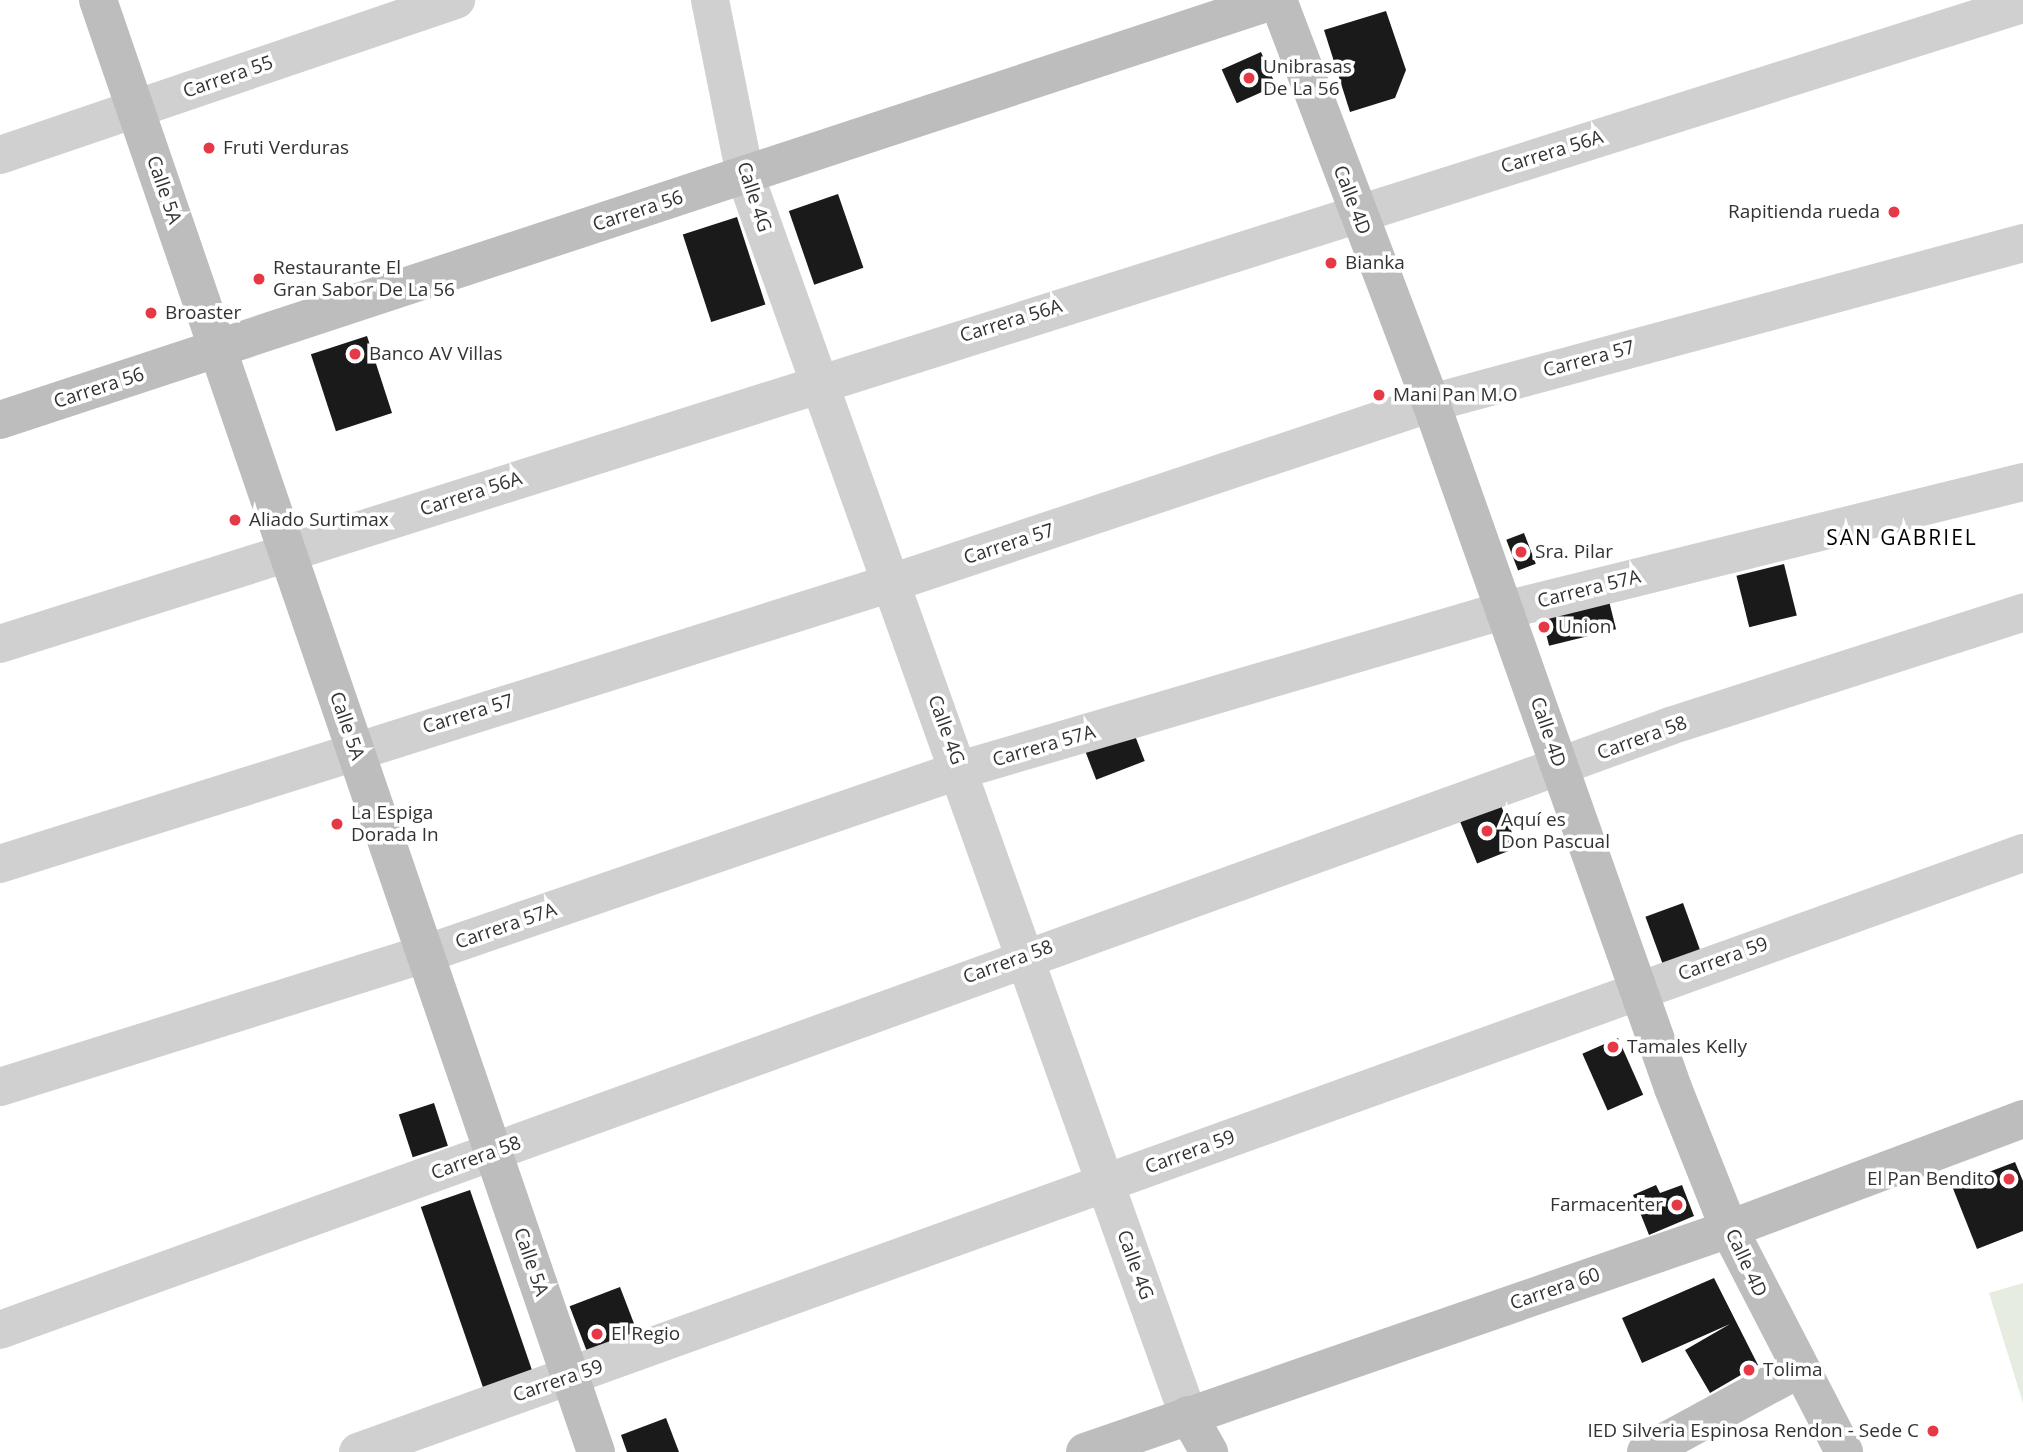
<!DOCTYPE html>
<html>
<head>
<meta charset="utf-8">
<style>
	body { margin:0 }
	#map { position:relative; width:2023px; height:1452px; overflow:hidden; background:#fff; font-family:"Open Sans",sans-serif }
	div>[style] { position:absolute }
	.green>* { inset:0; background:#e6ecdf }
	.building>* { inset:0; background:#1a1a1a; transform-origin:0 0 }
	.street>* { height:38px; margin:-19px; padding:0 19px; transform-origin:19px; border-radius:19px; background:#d0d0d0 }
	.secondary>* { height:38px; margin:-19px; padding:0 19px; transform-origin:19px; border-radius:19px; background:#bdbdbd }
	.dots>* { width:19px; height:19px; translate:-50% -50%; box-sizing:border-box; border:4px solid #fff; border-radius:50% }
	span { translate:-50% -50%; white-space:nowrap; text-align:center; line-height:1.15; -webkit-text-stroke:7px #fff; paint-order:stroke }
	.poi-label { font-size:19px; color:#333 }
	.left { translate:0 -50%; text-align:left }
	.right { translate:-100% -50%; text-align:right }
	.street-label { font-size:19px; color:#333 }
	.neighbourhood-label { font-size:21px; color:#000; letter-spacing:2px }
</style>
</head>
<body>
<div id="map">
	<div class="green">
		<div style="clip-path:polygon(2023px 1283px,2023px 1403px,1989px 1293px)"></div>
	</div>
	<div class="building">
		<div style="clip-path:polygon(1386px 11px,1406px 70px,1395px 98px,1350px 112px,1324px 30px)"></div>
		<div style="left:1261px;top:52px;width:37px;height:43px;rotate:66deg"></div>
		<div style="left:838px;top:194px;width:78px;height:52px;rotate:71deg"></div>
		<div style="left:737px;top:217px;width:92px;height:57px;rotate:72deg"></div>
		<div style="left:367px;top:336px;width:81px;height:59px;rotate:72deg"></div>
		<div style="left:1524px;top:533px;width:33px;height:19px;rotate:69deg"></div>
		<div style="left:1784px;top:564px;width:53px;height:49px;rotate:76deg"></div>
		<div style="left:1609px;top:601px;width:29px;height:69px;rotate:76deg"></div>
		<div style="left:1134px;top:733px;width:30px;height:52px;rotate:69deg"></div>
		<div style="left:1498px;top:798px;width:53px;height:44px;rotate:68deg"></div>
		<div style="left:1683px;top:903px;width:55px;height:40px;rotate:70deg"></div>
		<div style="left:1618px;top:1038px;width:62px;height:39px;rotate:66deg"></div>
		<div style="left:434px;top:1103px;width:45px;height:37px;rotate:72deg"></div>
		<div style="clip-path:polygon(2015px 1162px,2023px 1181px,2023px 1231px,1977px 1249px,1952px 1186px)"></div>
		<div style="clip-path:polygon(1656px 1185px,1660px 1193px,1682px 1185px,1694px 1216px,1649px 1235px,1633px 1195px)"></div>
		<div style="left:470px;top:1190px;width:194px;height:52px;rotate:71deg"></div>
		<div style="clip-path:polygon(1714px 1278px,1758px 1365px,1710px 1393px,1685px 1350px,1730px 1324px,1642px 1363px,1622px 1318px)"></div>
		<div style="left:620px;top:1287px;width:53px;height:54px;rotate:69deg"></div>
		<div style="clip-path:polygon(666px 1418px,679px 1452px,627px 1452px,621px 1435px)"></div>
	</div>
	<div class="street">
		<div style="left:710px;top:0;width:178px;rotate:78.7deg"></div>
		<div style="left:745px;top:175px;width:1317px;rotate:70.34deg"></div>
		<div style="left:0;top:155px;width:482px;rotate:-18.8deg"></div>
		<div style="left:0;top:644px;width:2122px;rotate:-17.56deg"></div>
		<div style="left:0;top:864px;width:934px;rotate:-17.5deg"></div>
		<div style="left:891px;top:583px;width:569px;rotate:-18.43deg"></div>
		<div style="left:1431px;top:403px;width:613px;rotate:-15.12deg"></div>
		<div style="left:0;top:1087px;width:445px;rotate:-17.4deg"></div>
		<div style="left:425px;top:954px;width:566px;rotate:-18.98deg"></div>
		<div style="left:960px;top:770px;width:568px;rotate:-16.36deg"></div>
		<div style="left:1505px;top:610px;width:534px;rotate:-13.88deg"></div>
		<div style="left:0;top:1330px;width:1776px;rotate:-19.88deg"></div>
		<div style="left:1670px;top:726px;width:371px;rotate:-17.8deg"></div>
		<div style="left:358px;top:1452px;width:1769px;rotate:-19.79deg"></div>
	</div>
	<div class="secondary">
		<div style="left:98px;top:0;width:1535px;rotate:71.07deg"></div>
		<div style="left:1278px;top:0;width:431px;rotate:69.2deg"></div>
		<div style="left:1431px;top:403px;width:726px;rotate:70.54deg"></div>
		<div style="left:1673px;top:1088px;width:152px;rotate:68.3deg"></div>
		<div style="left:1729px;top:1229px;width:251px;rotate:62.7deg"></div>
		<div style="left:0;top:420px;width:1342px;rotate:-18.23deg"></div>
		<div style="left:1188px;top:1415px;width:43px;rotate:60.4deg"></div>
		<div style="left:1085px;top:1452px;width:682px;rotate:-19.1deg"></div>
		<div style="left:1729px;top:1229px;width:314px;rotate:-20.5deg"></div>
		<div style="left:1646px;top:1452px;width:172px;rotate:-28.5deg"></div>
	</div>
	<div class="dots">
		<div style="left:1249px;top:78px;background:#e63946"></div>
		<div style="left:209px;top:148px;background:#e63946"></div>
		<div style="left:1894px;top:212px;background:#e63946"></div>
		<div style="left:1331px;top:263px;background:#e63946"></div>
		<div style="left:259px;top:279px;background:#e63946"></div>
		<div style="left:151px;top:313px;background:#e63946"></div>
		<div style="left:355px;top:354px;background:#e63946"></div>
		<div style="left:1379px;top:395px;background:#e63946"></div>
		<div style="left:235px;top:520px;background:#e63946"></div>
		<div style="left:1521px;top:552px;background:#e63946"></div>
		<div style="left:1544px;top:627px;background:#e63946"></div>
		<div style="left:337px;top:824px;background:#e63946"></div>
		<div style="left:1487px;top:831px;background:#e63946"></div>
		<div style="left:1613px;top:1047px;background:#e63946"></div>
		<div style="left:2009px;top:1179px;background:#e63946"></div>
		<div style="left:1677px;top:1205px;background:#e63946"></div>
		<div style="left:597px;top:1334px;background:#e63946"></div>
		<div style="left:1749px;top:1370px;background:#e63946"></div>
		<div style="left:1933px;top:1431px;background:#e63946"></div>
	</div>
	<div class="poi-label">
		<span class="left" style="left:1263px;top:78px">Unibrasas<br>De La 56</span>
		<span class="left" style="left:223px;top:148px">Fruti Verduras</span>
		<span class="right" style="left:1880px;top:212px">Rapitienda rueda</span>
		<span class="left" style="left:1345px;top:263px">Bianka</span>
		<span class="left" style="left:273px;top:279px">Restaurante El<br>Gran Sabor De La 56</span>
		<span class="left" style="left:165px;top:313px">Broaster</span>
		<span class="left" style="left:369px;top:354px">Banco AV Villas</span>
		<span class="left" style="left:1393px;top:395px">Mani Pan M.O</span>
		<span class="left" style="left:249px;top:520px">Aliado Surtimax</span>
		<span class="left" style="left:1535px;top:552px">Sra. Pilar</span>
		<span class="left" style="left:1558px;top:627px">Union</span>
		<span class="left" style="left:351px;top:824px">La Espiga<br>Dorada In</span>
		<span class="left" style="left:1501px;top:831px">Aquí es<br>Don Pascual</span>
		<span class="left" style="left:1627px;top:1047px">Tamales Kelly</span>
		<span class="right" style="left:1995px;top:1179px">El Pan Bendito</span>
		<span class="right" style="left:1663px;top:1205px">Farmacenter</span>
		<span class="left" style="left:611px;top:1334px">El Regio</span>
		<span class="left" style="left:1763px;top:1370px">Tolima</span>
		<span class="right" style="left:1919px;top:1431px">IED Silveria Espinosa Rendon - Sede C</span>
	</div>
	<div class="street-label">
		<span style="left:228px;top:77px;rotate:-19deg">Carrera 55</span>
		<span style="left:1552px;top:152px;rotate:-17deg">Carrera 56A</span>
		<span style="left:164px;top:190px;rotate:71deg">Calle 5A</span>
		<span style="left:754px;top:197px;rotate:72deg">Calle 4G</span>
		<span style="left:1352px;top:200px;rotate:69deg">Calle 4D</span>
		<span style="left:638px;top:211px;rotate:-18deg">Carrera 56</span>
		<span style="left:1011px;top:321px;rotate:-17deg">Carrera 56A</span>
		<span style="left:1589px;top:359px;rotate:-15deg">Carrera 57</span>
		<span style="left:99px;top:388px;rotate:-18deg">Carrera 56</span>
		<span style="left:471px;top:494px;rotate:-18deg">Carrera 56A</span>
		<span style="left:1009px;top:544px;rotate:-18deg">Carrera 57</span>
		<span style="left:1589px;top:589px;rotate:-14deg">Carrera 57A</span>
		<span style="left:468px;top:714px;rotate:-17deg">Carrera 57</span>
		<span style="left:347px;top:726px;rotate:71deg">Calle 5A</span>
		<span style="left:946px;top:730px;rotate:70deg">Calle 4G</span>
		<span style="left:1548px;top:732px;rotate:71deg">Calle 4D</span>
		<span style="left:1642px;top:738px;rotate:-20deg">Carrera 58</span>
		<span style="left:1044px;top:746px;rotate:-16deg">Carrera 57A</span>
		<span style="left:506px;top:926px;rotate:-19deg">Carrera 57A</span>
		<span style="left:1723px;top:959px;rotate:-20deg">Carrera 59</span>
		<span style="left:1008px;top:962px;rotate:-20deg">Carrera 58</span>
		<span style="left:1190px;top:1152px;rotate:-20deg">Carrera 59</span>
		<span style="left:476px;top:1158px;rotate:-20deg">Carrera 58</span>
		<span style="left:531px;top:1262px;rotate:71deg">Calle 5A</span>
		<span style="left:1746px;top:1263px;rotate:65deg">Calle 4D</span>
		<span style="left:1135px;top:1265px;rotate:70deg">Calle 4G</span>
		<span style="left:1555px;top:1289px;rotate:-19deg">Carrera 60</span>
		<span style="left:558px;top:1381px;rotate:-19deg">Carrera 59</span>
	</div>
	<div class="neighbourhood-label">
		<span style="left:1902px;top:537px">SAN GABRIEL</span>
	</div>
</div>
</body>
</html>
